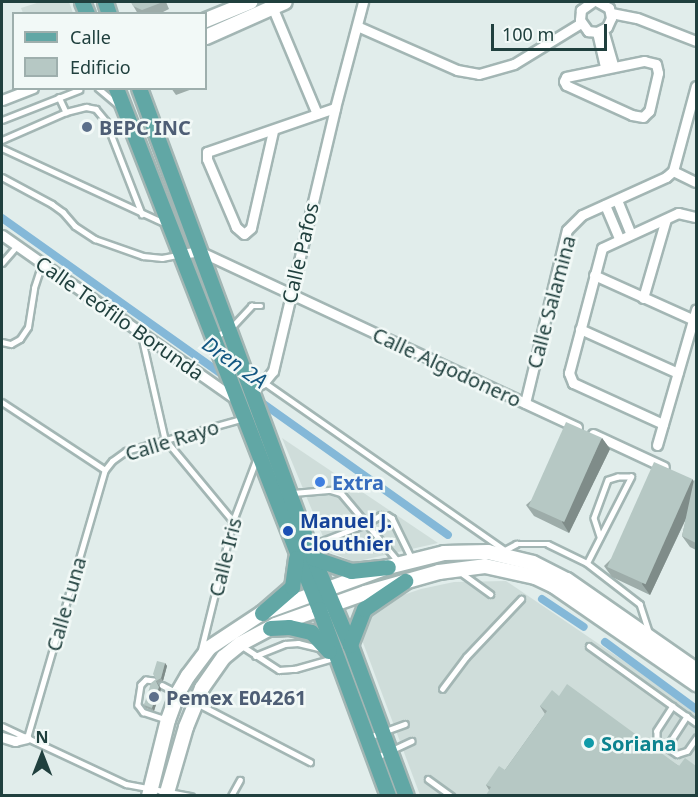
<!DOCTYPE html>
<html>
<head>
<meta charset="utf-8">
<style>
	body { margin:0 }
	#map { position:relative; width:698px; height:797px; overflow:hidden; background:#e1edeb; font-family:"Noto Sans",sans-serif }
	div>[style] { position:absolute }
	.built>* { inset:0; background:#cfddda }
	.canal>* { height:8px; margin:-4px; padding:0 4px; transform-origin:4px; border-radius:4px; background:#84b8d8 }
	.roads { filter:drop-shadow(2px 0 #a3b6b4) drop-shadow(-2px 0 #a3b6b4) drop-shadow(0 2px #a3b6b4) drop-shadow(0 -2px #a3b6b4) }
	.lane>* { height:4.5px; margin:-2.25px; padding:0 2.25px; transform-origin:2.25px; border-radius:2.25px; background:#fff }
	.street>* { height:9px; margin:-4.5px; padding:0 4.5px; transform-origin:4.5px; border-radius:4.5px; background:#fff }
	.secondary>* { height:14px; margin:-7px; padding:0 7px; transform-origin:7px; border-radius:7px; background:#fff }
	.primary>* { height:15px; margin:-7.5px; padding:0 7.5px; transform-origin:7.5px; border-radius:7.5px; background:#61a7a5 }
	.wall>* { inset:0; background:#9daca9 }
	.shaded-wall>* { inset:0; background:#7f8c89 }
	.building>* { inset:0; background:#b6c8c4; transform-origin:0 0 }
	.dots>* { width:16px; height:16px; translate:-50% -50%; box-sizing:border-box; border:3px solid #f2f9f7; border-radius:50% }
	span { translate:-50% -50%; white-space:nowrap; text-align:center; line-height:1.15; -webkit-text-stroke:5px #f2f9f7; paint-order:stroke }
	.service-label { font-size:20px; color:#4e5e75; font-weight:700 }
	.left { translate:0 -50%; text-align:left }
	.street-label { font-size:20px; color:#20403e }
	.shop-label { font-size:20px; color:#366cbe; font-weight:700 }
	.transit-label { font-size:20px; color:#164399; font-weight:700 }
	.culture-label { font-size:20px; color:#0d838f; font-weight:700 }
	.water-label { font-size:21px; color:#135782; font-style:italic }
	.frame { position:absolute; inset:0; border:3px solid #20403e; pointer-events:none }
	.legend { position:absolute; left:12px; top:12px; width:195px; height:78px; box-sizing:border-box; background:#f2f9f7; border:2px solid #9eafad; margin:0; padding:8px 10px; list-style:none; font-size:18px; color:#20403e }
	.legend li { display:flex; align-items:center; gap:12px; height:30px }
	.legend b { width:30px; border:2px solid #9eafad }
	.north { position:absolute; left:12px; top:725px; width:60px; height:60px; -webkit-text-stroke:4px #f2f9f7; paint-order:stroke; rotate:0deg; font-size:16px; font-weight:700; line-height:24px; text-align:center; color:#20403e }
	.north::after { content:''; display:block; margin:auto; width:21px; height:27px; background:#20403e; clip-path:polygon(50% 0,100% 100%,50% 72%,0 100%) }
	.scale { position:absolute; left:491px; top:24px; width:116px; height:27px; box-sizing:border-box; border:3px solid #20403e; border-top:0; padding-left:8px; font-size:18px; line-height:21px; white-space:nowrap; color:#20403e; -webkit-text-stroke:4px #f2f9f7; paint-order:stroke }
</style>
</head>
<body>
<div id="map">
	<div class="built">
		<div style="clip-path:polygon(40px 2px,69px 2px,73px 13px,23px 13px,21px 8px)"></div>
		<div style="clip-path:polygon(282px 438px,438px 543px,354px 562px,329px 551px)"></div>
		<div style="clip-path:polygon(506px 581px,696px 710px,696px 795px,420px 795px,359px 632px,364px 617px,388px 600px,421px 589px,454px 582px)"></div>
	</div>
	<div class="canal">
		<div style="left:2px;top:218px;width:547px;rotate:35.4deg"></div>
		<div style="left:542px;top:599px;width:50px;rotate:33.7deg"></div>
		<div style="left:605px;top:642px;width:113px;rotate:36.4deg"></div>
	</div>
	<div class="roads">
		<div class="lane">
			<div style="left:98px;top:88px;width:25px;rotate:40deg"></div>
			<div style="left:59px;top:97px;width:17px;rotate:65deg"></div>
			<div style="left:2px;top:120px;width:83px;rotate:-21.3deg"></div>
			<div style="left:2px;top:140px;width:70px;rotate:-23.6deg"></div>
			<div style="left:66px;top:112px;width:21px;rotate:-14deg"></div>
			<div style="left:86px;top:107px;width:10px;rotate:11deg"></div>
			<div style="left:96px;top:109px;width:16px;rotate:50deg"></div>
			<div style="left:106px;top:121px;width:100px;rotate:68.8deg"></div>
			<div style="left:2px;top:148px;width:179px;rotate:24.8deg"></div>
			<div style="left:2px;top:177px;width:57px;rotate:28.4deg"></div>
			<div style="left:52px;top:204px;width:14px;rotate:36deg"></div>
			<div style="left:63px;top:212px;width:18px;rotate:49deg"></div>
			<div style="left:75px;top:226px;width:24px;rotate:33deg"></div>
			<div style="left:95px;top:239px;width:51px;rotate:19.5deg"></div>
			<div style="left:143px;top:256px;width:19px;rotate:6deg"></div>
			<div style="left:162px;top:258px;width:16px;rotate:-11deg"></div>
			<div style="left:2px;top:263px;width:23px;rotate:-49deg"></div>
			<div style="left:141px;top:333px;width:109px;rotate:77.2deg"></div>
			<div style="left:165px;top:439px;width:107px;rotate:50.3deg"></div>
			<div style="left:215px;top:336px;width:15px;rotate:-23deg"></div>
			<div style="left:229px;top:330px;width:33px;rotate:-47deg"></div>
			<div style="left:251px;top:306px;width:10px"></div>
			<div style="left:2px;top:342px;width:9px;rotate:13deg"></div>
			<div style="left:11px;top:344px;width:10px;rotate:-29deg"></div>
			<div style="left:20px;top:339px;width:14px;rotate:-56deg"></div>
			<div style="left:28px;top:327px;width:39px;rotate:-81deg"></div>
			<div style="left:34px;top:288px;width:26px;rotate:-72deg"></div>
			<div style="left:264px;top:382px;width:294px;rotate:34.9deg"></div>
			<div style="left:2px;top:402px;width:123px;rotate:33.4deg"></div>
			<div style="left:293px;top:493px;width:38px;rotate:-5deg"></div>
			<div style="left:331px;top:490px;width:10px;rotate:17deg"></div>
			<div style="left:341px;top:493px;width:90px;rotate:50deg"></div>
			<div style="left:312px;top:545px;width:58px;rotate:-21.3deg"></div>
			<div style="left:366px;top:524px;width:17px;rotate:-31deg"></div>
			<div style="left:381px;top:515px;width:6px"></div>
			<div style="left:387px;top:515px;width:6px;rotate:31deg"></div>
			<div style="left:392px;top:518px;width:46px;rotate:64deg"></div>
			<div style="left:503px;top:551px;width:15px;rotate:-28deg"></div>
			<div style="left:516px;top:544px;width:32px"></div>
			<div style="left:548px;top:544px;width:43px;rotate:26deg"></div>
			<div style="left:587px;top:563px;width:67px;rotate:37.7deg"></div>
			<div style="left:640px;top:604px;width:29px;rotate:72deg"></div>
			<div style="left:587px;top:563px;width:97px;rotate:-62.9deg"></div>
			<div style="left:631px;top:477px;width:13px;rotate:180deg"></div>
			<div style="left:618px;top:477px;width:10px;rotate:163deg"></div>
			<div style="left:608px;top:480px;width:40px;rotate:110.2deg"></div>
			<div style="left:594px;top:518px;width:20px;rotate:72deg"></div>
			<div style="left:463px;top:574px;width:34px;rotate:36deg"></div>
			<div style="left:242px;top:646px;width:44px;rotate:33deg"></div>
			<div style="left:279px;top:670px;width:16px;rotate:-4deg"></div>
			<div style="left:295px;top:669px;width:40px;rotate:-16deg"></div>
			<div style="left:589px;top:646px;width:132px;rotate:35.7deg"></div>
			<div style="left:201px;top:650px;width:133px;rotate:-76.1deg"></div>
			<div style="left:233px;top:521px;width:65px;rotate:-69.3deg"></div>
			<div style="left:255px;top:656px;width:32px;rotate:-22deg"></div>
			<div style="left:285px;top:644px;width:13px;rotate:-4deg"></div>
			<div style="left:298px;top:643px;width:21px;rotate:14deg"></div>
			<div style="left:154px;top:681px;width:8px;rotate:-173deg"></div>
			<div style="left:146px;top:680px;width:7px;rotate:135deg"></div>
			<div style="left:141px;top:685px;width:20px;rotate:99deg"></div>
			<div style="left:138px;top:705px;width:9px;rotate:54deg"></div>
			<div style="left:143px;top:712px;width:25px;rotate:18deg"></div>
			<div style="left:162px;top:685px;width:167px;rotate:27.5deg"></div>
			<div style="left:442px;top:689px;width:40px;rotate:-53deg"></div>
			<div style="left:466px;top:657px;width:80px;rotate:-46.5deg"></div>
			<div style="left:673px;top:706px;width:30px;rotate:123deg"></div>
			<div style="left:657px;top:731px;width:10px;rotate:90deg"></div>
			<div style="left:657px;top:741px;width:24px;rotate:33deg"></div>
			<div style="left:677px;top:754px;width:10px;rotate:-17deg"></div>
			<div style="left:687px;top:751px;width:16px;rotate:-55deg"></div>
			<div style="left:2px;top:726px;width:137px;rotate:25.1deg"></div>
			<div style="left:126px;top:784px;width:66px;rotate:10.5deg"></div>
			<div style="left:369px;top:737px;width:38px;rotate:-20deg"></div>
			<div style="left:27px;top:738px;width:279px;rotate:-73.8deg"></div>
			<div style="left:105px;top:470px;width:11px;rotate:-52deg"></div>
			<div style="left:112px;top:461px;width:17px;rotate:-36deg"></div>
			<div style="left:126px;top:451px;width:119px;rotate:-15.5deg"></div>
			<div style="left:666px;top:748px;width:38px;rotate:-57deg"></div>
			<div style="left:377px;top:757px;width:38px;rotate:-25deg"></div>
			<div style="left:428px;top:779px;width:29px;rotate:36deg"></div>
			<div style="left:231px;top:796px;width:18px;rotate:-61deg"></div>
		</div>
		<div class="street">
			<div style="left:592px;top:2px;width:14px;rotate:144deg"></div>
			<div style="left:581px;top:10px;width:10px;rotate:96deg"></div>
			<div style="left:580px;top:20px;width:14px;rotate:54deg"></div>
			<div style="left:588px;top:31px;width:9px;rotate:6deg"></div>
			<div style="left:597px;top:32px;width:11px;rotate:-27deg"></div>
			<div style="left:607px;top:27px;width:10px;rotate:-66deg"></div>
			<div style="left:611px;top:18px;width:10px;rotate:-101deg"></div>
			<div style="left:609px;top:8px;width:13px;rotate:-151deg"></div>
			<div style="left:271px;top:4px;width:119px;rotate:67.3deg"></div>
			<div style="left:611px;top:13px;width:26px;rotate:11deg"></div>
			<div style="left:637px;top:18px;width:63px;rotate:21.3deg"></div>
			<div style="left:357px;top:26px;width:109px;rotate:23.7deg"></div>
			<div style="left:457px;top:70px;width:22px;rotate:10deg"></div>
			<div style="left:479px;top:74px;width:36px;rotate:-16deg"></div>
			<div style="left:514px;top:64px;width:79px;rotate:-31.5deg"></div>
			<div style="left:603px;top:30px;width:37px;rotate:74deg"></div>
			<div style="left:597px;top:32px;width:37px;rotate:77deg"></div>
			<div style="left:644px;top:61px;width:12px;rotate:14deg"></div>
			<div style="left:656px;top:64px;width:9px;rotate:77deg"></div>
			<div style="left:658px;top:73px;width:39px;rotate:103deg"></div>
			<div style="left:649px;top:111px;width:8px;rotate:135deg"></div>
			<div style="left:643px;top:117px;width:11px;rotate:-170deg"></div>
			<div style="left:632px;top:115px;width:72px;rotate:-155.6deg"></div>
			<div style="left:566px;top:85px;width:4px;rotate:-117deg"></div>
			<div style="left:564px;top:81px;width:4px;rotate:-63deg"></div>
			<div style="left:566px;top:77px;width:80px;rotate:-11.6deg"></div>
			<div style="left:2px;top:100px;width:33px;rotate:-21deg"></div>
			<div style="left:273px;top:131px;width:99px;rotate:102.8deg"></div>
			<div style="left:251px;top:228px;width:9px;rotate:139deg"></div>
			<div style="left:244px;top:234px;width:11px;rotate:-139deg"></div>
			<div style="left:236px;top:227px;width:74px;rotate:-113.1deg"></div>
			<div style="left:207px;top:159px;width:7px;rotate:-90deg"></div>
			<div style="left:207px;top:152px;width:135px;rotate:-19deg"></div>
			<div style="left:673px;top:171px;width:25px;rotate:26deg"></div>
			<div style="left:617px;top:200px;width:35px;rotate:68deg"></div>
			<div style="left:605px;top:205px;width:36px;rotate:67deg"></div>
			<div style="left:2px;top:235px;width:285px;rotate:35.1deg"></div>
			<div style="left:181px;top:254px;width:18px;rotate:-9deg"></div>
			<div style="left:199px;top:251px;width:417px;rotate:25deg"></div>
			<div style="left:594px;top:275px;width:110px;rotate:24.2deg"></div>
			<div style="left:643px;top:298px;width:82px;rotate:-73.8deg"></div>
			<div style="left:580px;top:329px;width:107px;rotate:24.2deg"></div>
			<div style="left:251px;top:389px;width:15px;rotate:-28deg"></div>
			<div style="left:264px;top:382px;width:14px;rotate:-51deg"></div>
			<div style="left:273px;top:371px;width:270px;rotate:-76.7deg"></div>
			<div style="left:335px;top:108px;width:110px;rotate:-75.2deg"></div>
			<div style="left:525px;top:403px;width:178px;rotate:-76.4deg"></div>
			<div style="left:567px;top:230px;width:21px;rotate:-45deg"></div>
			<div style="left:582px;top:215px;width:92px;rotate:-24.3deg"></div>
			<div style="left:666px;top:177px;width:9px;rotate:-41deg"></div>
			<div style="left:673px;top:171px;width:88px;rotate:-74.9deg"></div>
			<div style="left:663px;top:424px;width:99px;rotate:-155.5deg"></div>
			<div style="left:573px;top:383px;width:11px;rotate:-112deg"></div>
			<div style="left:569px;top:373px;width:129px;rotate:-75.2deg"></div>
			<div style="left:602px;top:248px;width:84px;rotate:-24.7deg"></div>
			<div style="left:678px;top:213px;width:18px;rotate:13deg"></div>
			<div style="left:593px;top:434px;width:78px;rotate:24.9deg"></div>
			<div style="left:657px;top:445px;width:141px;rotate:-73.9deg"></div>
			<div style="left:2px;top:737px;width:14px;rotate:17deg"></div>
			<div style="left:15px;top:741px;width:12px;rotate:-14deg"></div>
		</div>
		<div class="secondary">
			<div style="left:206px;top:20px;width:48px;rotate:-22.2deg"></div>
			<div style="left:206px;top:37px;width:86px;rotate:-23.9deg"></div>
			<div style="left:149px;top:796px;width:78px;rotate:-76deg"></div>
			<div style="left:168px;top:720px;width:29px;rotate:-70deg"></div>
			<div style="left:178px;top:693px;width:20px;rotate:-60deg"></div>
			<div style="left:188px;top:676px;width:35px;rotate:-53deg"></div>
			<div style="left:209px;top:648px;width:64px;rotate:-33.4deg"></div>
			<div style="left:262px;top:613px;width:134px;rotate:-20.1deg"></div>
			<div style="left:388px;top:567px;width:58px;rotate:-14deg"></div>
			<div style="left:444px;top:553px;width:44px;rotate:-1.3deg"></div>
			<div style="left:488px;top:552px;width:46px;rotate:13.7deg"></div>
			<div style="left:533px;top:563px;width:38px;rotate:27deg"></div>
			<div style="left:567px;top:580px;width:157px;rotate:34.9deg"></div>
			<div style="left:166px;top:796px;width:72px;rotate:-73.8deg"></div>
			<div style="left:186px;top:727px;width:42px;rotate:-67.7deg"></div>
			<div style="left:202px;top:688px;width:38px;rotate:-55deg"></div>
			<div style="left:224px;top:657px;width:21px;rotate:-39deg"></div>
			<div style="left:240px;top:644px;width:40px;rotate:-28deg"></div>
			<div style="left:275px;top:625px;width:96px;rotate:-19.6deg"></div>
			<div style="left:365px;top:593px;width:77px;rotate:-15.8deg"></div>
			<div style="left:439px;top:572px;width:46px;rotate:-7.4deg"></div>
			<div style="left:485px;top:566px;width:51px;rotate:12.4deg"></div>
			<div style="left:535px;top:577px;width:21px;rotate:25deg"></div>
			<div style="left:554px;top:586px;width:173px;rotate:34.6deg"></div>
		</div>
		<div class="primary">
			<div style="left:82px;top:2px;width:13px;rotate:67deg"></div>
			<div style="left:105px;top:2px;width:13px;rotate:72deg"></div>
			<div style="left:116px;top:88px;width:559px;rotate:68.71deg"></div>
			<div style="left:319px;top:609px;width:199px;rotate:69.7deg"></div>
			<div style="left:139px;top:88px;width:501px;rotate:69.68deg"></div>
			<div style="left:313px;top:558px;width:95px;rotate:67deg"></div>
			<div style="left:350px;top:645px;width:161px;rotate:69.7deg"></div>
			<div style="left:313px;top:558px;width:40px;rotate:18.9deg"></div>
			<div style="left:351px;top:571px;width:37px;rotate:-6deg"></div>
			<div style="left:262px;top:613px;width:40px;rotate:-41deg"></div>
			<div style="left:292px;top:587px;width:29px;rotate:-82deg"></div>
			<div style="left:270px;top:628px;width:19px;rotate:-3deg"></div>
			<div style="left:289px;top:627px;width:23px;rotate:13deg"></div>
			<div style="left:311px;top:632px;width:26px;rotate:47deg"></div>
			<div style="left:350px;top:645px;width:39px;rotate:-69deg"></div>
			<div style="left:364px;top:609px;width:50px;rotate:-34.3deg"></div>
		</div>
	</div>
	<div class="wall">
		<div style="clip-path:polygon(131px 2px,166px 2px,169px 9px,159px 14px,138px 14px)"></div>
		<div style="clip-path:polygon(171px 88px,195px 88px,176px 95px)"></div>
		<div style="clip-path:polygon(602px 438px,610px 449px,569px 533px,534px 516px,526px 505px)"></div>
		<div style="clip-path:polygon(692px 479px,694px 481px,696px 481px,696px 550px,690px 547px,682px 536px,686px 519px,650px 595px,612px 577px,604px 566px)"></div>
		<div style="clip-path:polygon(165px 663px,167px 666px,163px 681px,158px 683px,161px 689px,154px 711px,146px 708px,144px 705px,156px 679px)"></div>
		<div style="clip-path:polygon(559px 696px,679px 766px,696px 766px,489px 790px,486px 785px,505px 770px,545px 714px,540px 706px)"></div>
	</div>
	<div class="shaded-wall">
		<div style="clip-path:polygon(602px 438px,610px 449px,569px 533px,562px 522px)"></div>
		<div style="clip-path:polygon(692px 479px,696px 485px,696px 497px,650px 595px,642px 584px)"></div>
		<div style="clip-path:polygon(165px 663px,167px 666px,163px 681px,161px 678px)"></div>
		<div style="clip-path:polygon(156px 681px,161px 689px,154px 711px,152px 708px)"></div>
	</div>
	<div class="building">
		<div style="clip-path:polygon(131px 2px,163px 2px,142px 10px,133px 6px)"></div>
		<div style="left:566px;top:422px;width:39px;height:92px;rotate:24deg"></div>
		<div style="left:654px;top:462px;width:42px;height:115px;rotate:24deg"></div>
		<div style="clip-path:polygon(694px 480px,696px 481px,696px 543px,682px 536px)"></div>
		<div style="clip-path:polygon(157px 661px,165px 663px,161px 678px,156px 681px,159px 687px,152px 708px,144px 705px,151px 683px,156px 679px,153px 674px)"></div>
		<div style="clip-path:polygon(567px 684px,679px 766px,685px 758px,696px 766px,696px 795px,486px 795px,491px 787px,486px 785px,499px 766px,505px 770px,547px 711px,540px 706px,552px 690px,559px 696px)"></div>
	</div>
	<div class="dots">
		<div style="left:87px;top:127px;background:#5c6f8a"></div>
		<div style="left:320px;top:482px;background:#3f7fe0"></div>
		<div style="left:288px;top:531px;background:#1a4fb4"></div>
		<div style="left:154px;top:697px;background:#5c6f8a"></div>
		<div style="left:589px;top:743px;background:#0f9aa8"></div>
	</div>
	<div class="service-label">
		<span class="left" style="left:99px;top:127px">BEPC INC</span>
		<span class="left" style="left:166px;top:697px">Pemex E04261</span>
	</div>
	<div class="street-label">
		<span style="left:300px;top:253px;rotate:-77deg">Calle Pafos</span>
		<span style="left:551px;top:302px;rotate:-75deg">Calle Salamina</span>
		<span style="left:120px;top:318px;rotate:35deg">Calle Teófilo Borunda</span>
		<span style="left:447px;top:367px;rotate:25deg">Calle Algodonero</span>
		<span style="left:172px;top:440px;rotate:-17deg">Calle Rayo</span>
		<span style="left:225px;top:557px;rotate:-76deg">Calle Iris</span>
		<span style="left:66px;top:604px;rotate:-74deg">Calle Luna</span>
	</div>
	<div class="shop-label">
		<span class="left" style="left:332px;top:482px">Extra</span>
	</div>
	<div class="transit-label">
		<span class="left" style="left:300px;top:532px">Manuel J.<br>Clouthier</span>
	</div>
	<div class="culture-label">
		<span class="left" style="left:601px;top:743px">Soriana</span>
	</div>
	<div class="water-label">
		<span style="left:235px;top:362px;rotate:35deg">Dren 2A</span>
	</div>
	<div class="frame"></div>
	<ul class="legend">
	<li><b style="height:8px;background:#61a7a5"></b>Calle</li>
	<li><b style="height:16px;background:#b6c8c4"></b>Edificio</li>
	</ul>
	<div class="north">N</div>
	<div class="scale">100 m</div>
</div>
</body>
</html>
